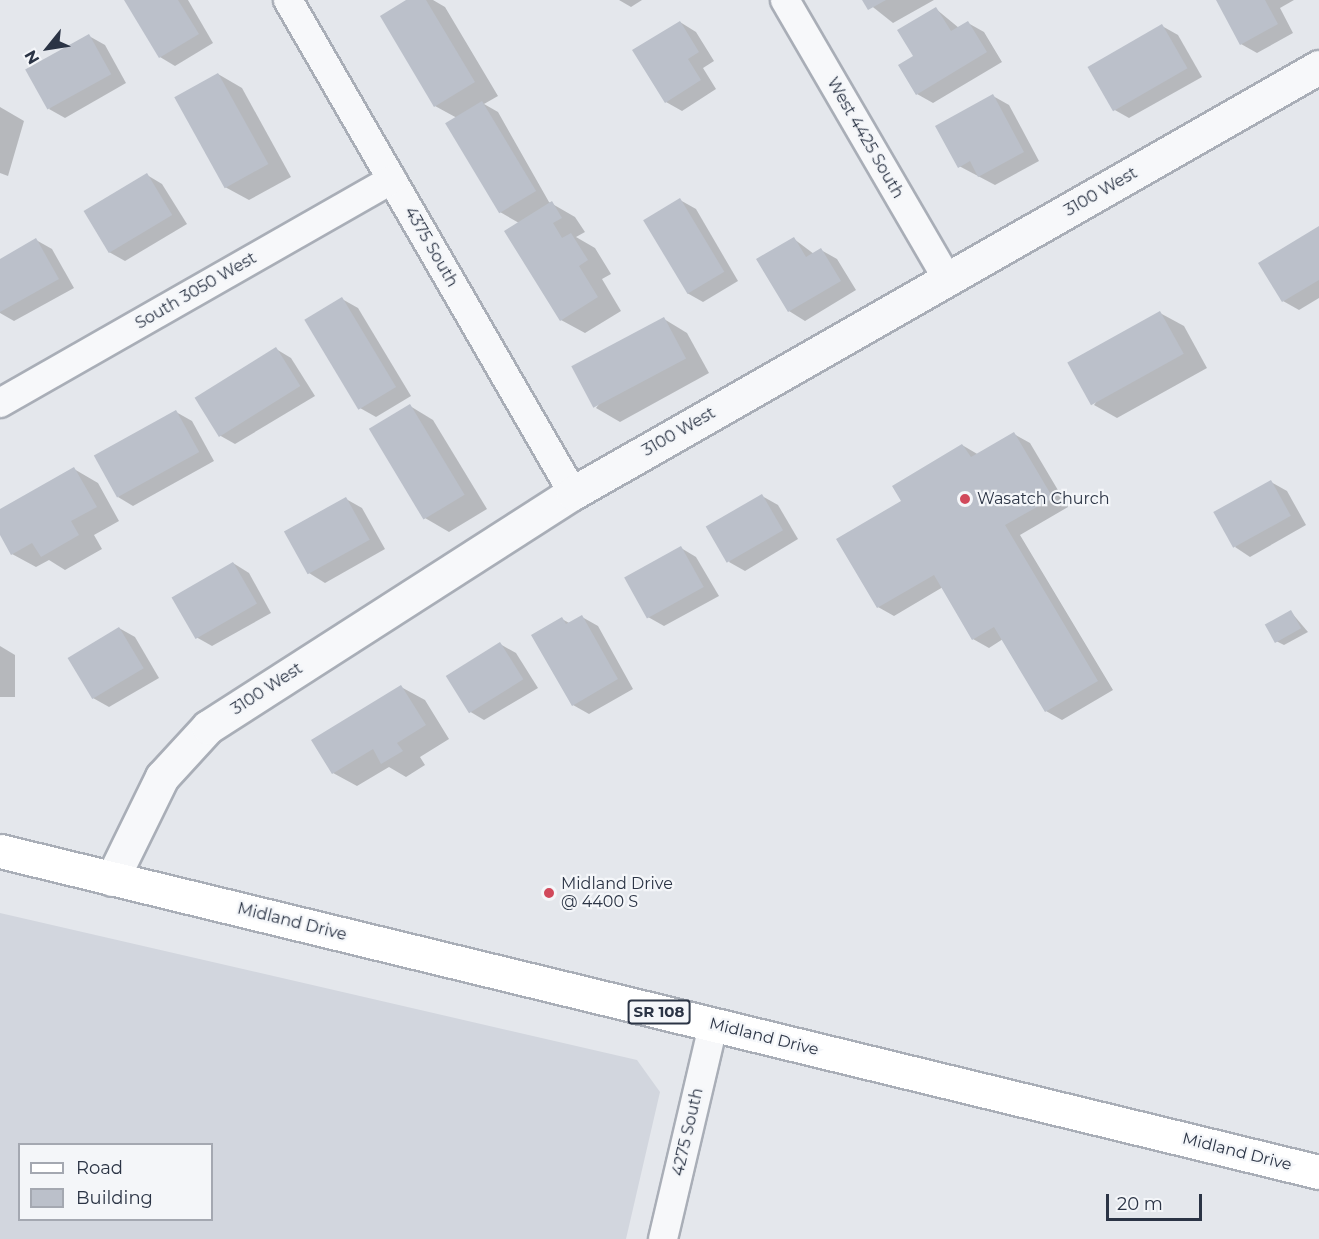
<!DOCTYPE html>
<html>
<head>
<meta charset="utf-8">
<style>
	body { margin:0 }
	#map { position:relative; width:1319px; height:1239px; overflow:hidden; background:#e4e7ec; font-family:Montserrat,sans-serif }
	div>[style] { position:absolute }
	.built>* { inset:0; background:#d2d6de }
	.shadow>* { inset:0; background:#0003 }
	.building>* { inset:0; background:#bbc0ca; transform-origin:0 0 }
	.roads { filter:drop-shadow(2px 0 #a9aeb7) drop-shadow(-2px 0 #a9aeb7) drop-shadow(0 2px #a9aeb7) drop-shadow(0 -2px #a9aeb7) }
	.minor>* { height:28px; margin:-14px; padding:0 14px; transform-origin:14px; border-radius:14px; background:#f7f8fa }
	.tertiary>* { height:33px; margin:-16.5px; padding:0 16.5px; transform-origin:16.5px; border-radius:16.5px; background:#f7f8fa }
	.primary>* { height:33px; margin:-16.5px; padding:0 16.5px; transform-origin:16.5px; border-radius:16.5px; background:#fff }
	.dots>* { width:16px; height:16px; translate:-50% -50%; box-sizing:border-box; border:3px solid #f4f6f9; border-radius:50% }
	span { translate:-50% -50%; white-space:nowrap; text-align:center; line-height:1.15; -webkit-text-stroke:4.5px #f4f6f9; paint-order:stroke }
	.shield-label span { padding:2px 4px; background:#f4f6f9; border:2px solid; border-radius:4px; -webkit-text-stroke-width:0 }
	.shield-label { font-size:15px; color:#2b3445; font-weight:700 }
	.street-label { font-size:16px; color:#2b3445 }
	.poi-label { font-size:16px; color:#2b3445 }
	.left { translate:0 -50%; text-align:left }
	.legend { position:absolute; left:18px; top:1143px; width:195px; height:78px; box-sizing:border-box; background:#f4f6f9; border:2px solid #a4a8b1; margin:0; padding:8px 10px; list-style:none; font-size:18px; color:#2b3445 }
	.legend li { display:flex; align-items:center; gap:12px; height:30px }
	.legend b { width:30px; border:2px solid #a4a8b1 }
	.north { position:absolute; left:18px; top:18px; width:60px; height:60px; -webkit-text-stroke:4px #f4f6f9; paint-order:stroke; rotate:240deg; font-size:16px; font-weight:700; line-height:24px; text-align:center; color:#2b3445 }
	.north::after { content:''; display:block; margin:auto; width:21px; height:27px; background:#2b3445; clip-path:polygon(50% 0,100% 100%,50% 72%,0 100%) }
	.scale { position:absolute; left:1106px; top:1194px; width:96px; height:27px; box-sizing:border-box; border:3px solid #2b3445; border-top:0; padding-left:8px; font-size:18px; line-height:21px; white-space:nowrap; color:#2b3445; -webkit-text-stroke:4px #f4f6f9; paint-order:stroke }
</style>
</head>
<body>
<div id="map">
	<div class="built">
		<div style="clip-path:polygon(evenodd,0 913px,637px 1060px,660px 1092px,626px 1239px,0 1239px,0 913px,20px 1144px,212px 1144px,212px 1220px,20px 1220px,20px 1144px)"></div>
	</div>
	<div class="shadow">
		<div style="clip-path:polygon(126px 0,188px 0,213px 43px,175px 66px,160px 57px)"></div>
		<div style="clip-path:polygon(409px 0,433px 0,445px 7px,498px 96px,484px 104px,498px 112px,549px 202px,575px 217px,585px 232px,576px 237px,595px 248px,611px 274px,602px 279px,621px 311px,585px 333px,561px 320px,519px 223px,500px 212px,457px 118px,435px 106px)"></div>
		<div style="clip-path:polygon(619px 0,642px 0,631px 7px)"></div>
		<div style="clip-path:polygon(864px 0,934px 0,893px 23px)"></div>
		<div style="clip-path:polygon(1217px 0,1294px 0,1280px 8px,1293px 33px,1257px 53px,1241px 44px)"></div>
		<div style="clip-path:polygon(936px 9px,959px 28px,968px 23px,984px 32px,1002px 62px,933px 103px,917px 94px,915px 57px)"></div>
		<div style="clip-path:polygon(680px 22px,696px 32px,714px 61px,703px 68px,716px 89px,682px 111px,666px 102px)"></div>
		<div style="clip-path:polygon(1162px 26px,1178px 35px,1202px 77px,1129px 118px,1113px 109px)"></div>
		<div style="clip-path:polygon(89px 36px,105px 45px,126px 83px,65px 118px,49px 109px)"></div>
		<div style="clip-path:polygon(218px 74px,242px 88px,291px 177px,249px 200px,225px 187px)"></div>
		<div style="clip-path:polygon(993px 96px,1009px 105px,1039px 161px,995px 185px,959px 166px)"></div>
		<div style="clip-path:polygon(0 107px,24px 121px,8px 176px,0 173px)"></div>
		<div style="clip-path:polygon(147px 175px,162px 184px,187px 224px,125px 261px,109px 252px)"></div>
		<div style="clip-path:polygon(680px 200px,696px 209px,738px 281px,703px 302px,687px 293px)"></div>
		<div style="clip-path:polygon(1319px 228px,1319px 298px,1299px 310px,1283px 301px)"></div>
		<div style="clip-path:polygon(794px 239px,814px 254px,821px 250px,837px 259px,856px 290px,805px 321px,789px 311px)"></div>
		<div style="clip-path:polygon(36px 240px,52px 249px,74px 288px,14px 321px,0 313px,0 260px)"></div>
		<div style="clip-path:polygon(342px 299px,358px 308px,411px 396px,376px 417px,360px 408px)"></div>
		<div style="clip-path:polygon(1160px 313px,1184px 326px,1207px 368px,1117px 418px,1094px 405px)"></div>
		<div style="clip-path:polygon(664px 319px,687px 333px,709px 373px,620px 422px,596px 408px)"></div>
		<div style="clip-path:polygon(276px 349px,291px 358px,315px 396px,235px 444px,219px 435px)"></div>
		<div style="clip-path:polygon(410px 406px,433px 420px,487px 509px,449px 532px,425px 518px)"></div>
		<div style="clip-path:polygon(176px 412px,192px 421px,214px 461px,133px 506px,118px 497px)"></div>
		<div style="clip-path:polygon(1014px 434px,1030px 443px,1068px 507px,1020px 535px,1113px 690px,1062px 720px,1046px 711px,1003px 639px,989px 648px,973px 639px,943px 587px,894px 616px,878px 607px,903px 502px,962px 445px,979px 455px)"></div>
		<div style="clip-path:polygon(74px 469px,98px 483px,119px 521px,94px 535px,102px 549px,65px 570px,49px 560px,36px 567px,12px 554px,0 532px,0 511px)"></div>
		<div style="clip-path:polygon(1271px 482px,1287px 491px,1306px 525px,1250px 557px,1235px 547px)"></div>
		<div style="clip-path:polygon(762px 496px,778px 505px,798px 539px,745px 571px,729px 562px)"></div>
		<div style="clip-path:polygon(346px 499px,362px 508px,385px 549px,325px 583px,309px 573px)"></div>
		<div style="clip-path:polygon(681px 548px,696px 557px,719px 596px,664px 626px,648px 617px)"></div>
		<div style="clip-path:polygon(233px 563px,249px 573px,271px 613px,212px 646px,196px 637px)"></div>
		<div style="clip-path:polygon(1291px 612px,1308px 632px,1284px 645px,1276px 641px)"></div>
		<div style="clip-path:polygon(582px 617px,598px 626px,633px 689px,589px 714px,573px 705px,562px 619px,571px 624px)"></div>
		<div style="clip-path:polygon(119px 628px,135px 637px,159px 678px,109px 707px,93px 698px)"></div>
		<div style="clip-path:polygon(500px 644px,516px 653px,538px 688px,484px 720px,469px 711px,447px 676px)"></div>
		<div style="clip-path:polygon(0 646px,15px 655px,15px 697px,0 697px)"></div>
		<div style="clip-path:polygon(401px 687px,425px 700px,449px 739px,420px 757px,425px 765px,406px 777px,389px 767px,357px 786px,333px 773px)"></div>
	</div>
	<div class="building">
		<div style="clip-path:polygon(124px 0,178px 0,199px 34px,159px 58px)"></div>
		<div style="clip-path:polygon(406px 0,426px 0,475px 82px,434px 107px,380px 16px)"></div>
		<div style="clip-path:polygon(862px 0,886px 0,868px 10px)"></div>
		<div style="clip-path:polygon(1216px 0,1265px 0,1278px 24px,1240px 45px)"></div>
		<div style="clip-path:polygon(936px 7px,951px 31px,968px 21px,987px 52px,916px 95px,898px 65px,913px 56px,897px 30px)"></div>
		<div style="clip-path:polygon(680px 21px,699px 52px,688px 59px,701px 80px,665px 103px,632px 50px)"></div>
		<div style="left:1162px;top:24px;width:51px;height:86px;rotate:60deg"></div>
		<div style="left:89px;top:34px;width:46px;height:73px;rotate:61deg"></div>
		<div style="left:218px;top:73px;width:104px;height:50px;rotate:61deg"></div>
		<div style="clip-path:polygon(993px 94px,1024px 152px,978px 177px,970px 161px,958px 168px,935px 126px)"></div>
		<div style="left:482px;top:101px;width:105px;height:43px;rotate:59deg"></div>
		<div style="left:147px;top:173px;width:49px;height:74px;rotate:59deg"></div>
		<div style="left:680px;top:198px;width:86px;height:43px;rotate:59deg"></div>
		<div style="clip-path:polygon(552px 201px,562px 218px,553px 223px,562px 238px,571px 233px,588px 260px,579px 266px,598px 297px,560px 321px,504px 231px)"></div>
		<div style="clip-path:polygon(1319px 226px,1319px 280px,1282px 302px,1258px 263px)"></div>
		<div style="clip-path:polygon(794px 237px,806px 257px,821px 248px,841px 281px,788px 312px,756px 259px)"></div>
		<div style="clip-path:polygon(36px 238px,59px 279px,0 312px,0 259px)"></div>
		<div style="left:342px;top:297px;width:105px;height:44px;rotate:59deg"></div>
		<div style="left:1160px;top:311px;width:49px;height:106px;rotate:61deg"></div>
		<div style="left:664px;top:317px;width:47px;height:105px;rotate:62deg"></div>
		<div style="left:276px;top:347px;width:46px;height:96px;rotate:58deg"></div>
		<div style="left:410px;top:404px;width:106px;height:48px;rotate:59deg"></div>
		<div style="left:176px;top:410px;width:48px;height:94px;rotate:61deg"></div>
		<div style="clip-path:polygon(1014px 432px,1053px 498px,1005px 525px,1098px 681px,1045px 712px,994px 627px,972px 640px,934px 575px,877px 608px,836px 539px,901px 501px,892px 486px,962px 444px,971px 457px)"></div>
		<div style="clip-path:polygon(74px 467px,97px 507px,71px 521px,79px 535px,41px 557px,32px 543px,11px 555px,0 535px,0 509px)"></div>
		<div style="left:1271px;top:480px;width:41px;height:66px;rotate:61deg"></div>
		<div style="left:762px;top:494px;width:42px;height:65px;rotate:60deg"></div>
		<div style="left:346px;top:497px;width:49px;height:71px;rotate:61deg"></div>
		<div style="left:681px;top:546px;width:47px;height:65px;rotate:61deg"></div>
		<div style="left:233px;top:562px;width:48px;height:71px;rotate:60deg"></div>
		<div style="left:1291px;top:610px;width:21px;height:30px;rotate:61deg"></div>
		<div style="clip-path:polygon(582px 615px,618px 679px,572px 706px,531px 635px,562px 617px,566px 624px)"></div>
		<div style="left:119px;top:627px;width:48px;height:60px;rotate:59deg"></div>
		<div style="left:500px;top:642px;width:44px;height:64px;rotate:58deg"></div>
		<div style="clip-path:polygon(401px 685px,426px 725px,397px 743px,403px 751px,381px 764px,373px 749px,332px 774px,311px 740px)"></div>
	</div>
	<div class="roads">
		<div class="minor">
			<div style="left:288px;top:0;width:569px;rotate:59.97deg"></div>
			<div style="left:785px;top:0;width:320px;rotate:59.8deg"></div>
			<div style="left:0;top:403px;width:451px;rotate:-29.7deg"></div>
			<div style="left:663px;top:1239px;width:220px;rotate:-76.8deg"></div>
		</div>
		<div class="tertiary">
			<div style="left:112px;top:879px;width:114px;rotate:-63.9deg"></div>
			<div style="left:162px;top:777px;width:68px;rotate:-47.4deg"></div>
			<div style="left:208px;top:727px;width:434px;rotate:-32.7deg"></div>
			<div style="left:573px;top:493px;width:859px;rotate:-29.73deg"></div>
		</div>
		<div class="primary">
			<div style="left:0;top:851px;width:1357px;rotate:13.68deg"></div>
		</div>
	</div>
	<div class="dots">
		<div style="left:965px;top:499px;background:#d1495b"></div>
		<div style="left:549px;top:893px;background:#d1495b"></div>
	</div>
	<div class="shield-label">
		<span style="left:659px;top:1012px">SR 108</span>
	</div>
	<div class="street-label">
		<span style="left:865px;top:138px;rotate:60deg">West 4425 South</span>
		<span style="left:1101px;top:192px;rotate:-30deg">3100 West</span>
		<span style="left:431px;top:247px;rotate:60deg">4375 South</span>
		<span style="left:196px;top:291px;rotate:-30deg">South 3050 West</span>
		<span style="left:679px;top:432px;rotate:-30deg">3100 West</span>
		<span style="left:267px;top:689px;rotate:-33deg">3100 West</span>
		<span style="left:292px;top:922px;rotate:14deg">Midland Drive</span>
		<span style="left:764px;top:1037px;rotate:14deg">Midland Drive</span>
		<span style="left:688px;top:1132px;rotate:-77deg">4275 South</span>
		<span style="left:1237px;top:1152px;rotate:14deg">Midland Drive</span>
	</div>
	<div class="poi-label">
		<span class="left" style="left:977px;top:499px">Wasatch Church</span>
		<span class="left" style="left:561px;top:893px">Midland Drive<br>@ 4400 S</span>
	</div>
	<ul class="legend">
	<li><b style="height:8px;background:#fff"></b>Road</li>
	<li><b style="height:16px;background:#bbc0ca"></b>Building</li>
	</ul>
	<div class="north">N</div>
	<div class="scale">20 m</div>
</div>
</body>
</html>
